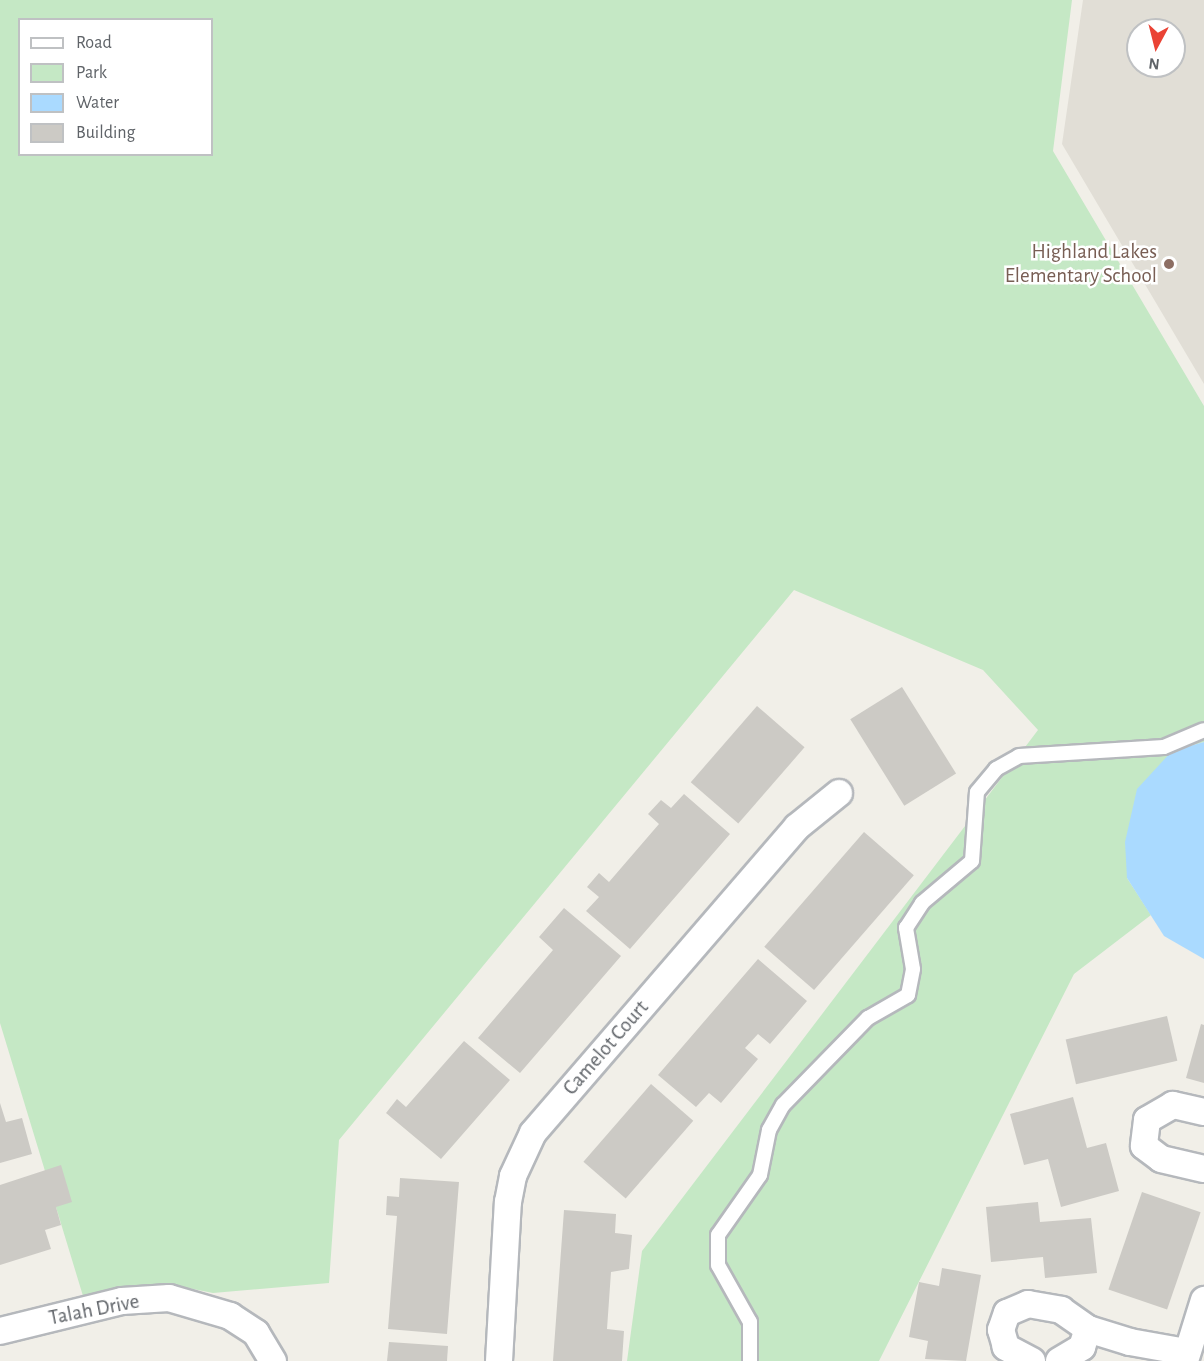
<!DOCTYPE html>
<html>
<head>
<meta charset="utf-8">
<style>
	body { margin:0 }
	#map { position:relative; width:1204px; height:1361px; overflow:hidden; background:#f1efe8; font-family:"Alegreya Sans",sans-serif }
	div>[style] { position:absolute }
	.education>* { inset:0; background:#e1ded6 }
	.green>* { inset:0; background:#c5e8c5 }
	.water>* { inset:0; background:#aadaff }
	.building>* { inset:0; background:#cccac5; transform-origin:0 0 }
	.roads { filter:drop-shadow(2px 0 #b5b8bc) drop-shadow(-2px 0 #b5b8bc) drop-shadow(0 2px #b5b8bc) drop-shadow(0 -2px #b5b8bc) }
	.lane>* { height:14px; margin:-7px; padding:0 7px; transform-origin:7px; border-radius:7px; background:#fff }
	.street>* { height:26px; margin:-13px; padding:0 13px; transform-origin:13px; border-radius:13px; background:#fff }
	.dots>* { width:16px; height:16px; translate:-50% -50%; box-sizing:border-box; border:3px solid #fff; border-radius:50% }
	span { translate:-50% -50%; white-space:nowrap; text-align:center; line-height:1.15; -webkit-text-stroke:5px #fff; paint-order:stroke }
	.education-label { font-size:21px; color:#785e54 }
	.right { translate:-100% -50%; text-align:right }
	.street-label { font-size:21px; color:#5f6368 }
	.legend { position:absolute; left:18px; top:18px; width:195px; height:138px; box-sizing:border-box; background:#fff; border:2px solid #bfc1c3; margin:0; padding:8px 10px; list-style:none; font-size:18px; color:#5f6368 }
	.legend li { display:flex; align-items:center; gap:12px; height:30px }
	.legend b { width:30px; border:2px solid #bfc1c3 }
	.north { position:absolute; left:1126px; top:18px; width:60px; height:60px; box-sizing:border-box; background:#fff; border:2px solid #bfc1c3; border-radius:50%; rotate:187deg; font-size:16px; font-weight:700; line-height:24px; text-align:center; color:#5f6368 }
	.north::after { content:''; display:block; margin:auto; width:21px; height:27px; background:#ea4335; clip-path:polygon(50% 0,100% 100%,50% 72%,0 100%) }
</style>
</head>
<body>
<div id="map">
	<div class="education">
		<div style="clip-path:polygon(evenodd,1083px 0,1204px 0,1204px 384px,1062px 144px,1083px 0,1138px 30px,1174px 30px,1174px 66px,1138px 66px,1138px 30px)"></div>
	</div>
	<div class="green">
		<div style="clip-path:polygon(evenodd,0 0,1072px 0,1053px 151px,1204px 406px,1204px 742px,1172px 751px,1127px 878px,1151px 915px,1074px 974px,879px 1361px,627px 1361px,642px 1251px,1038px 730px,983px 670px,794px 590px,339px 1140px,329px 1283px,213px 1293px,168px 1284px,121px 1287px,83px 1296px,0 1023px,0 0,20px 20px,212px 20px,212px 154px,20px 154px,20px 20px)"></div>
	</div>
	<div class="water">
		<div style="clip-path:polygon(1204px 742px,1204px 959px,1164px 936px,1127px 878px,1125px 842px,1137px 789px,1172px 751px)"></div>
	</div>
	<div class="building">
		<div style="left:902px;top:687px;width:102px;height:61px;rotate:58deg"></div>
		<div style="left:757px;top:706px;width:63px;height:101px;rotate:41deg"></div>
		<div style="clip-path:polygon(684px 794px,730px 834px,630px 949px,586px 911px,599px 897px,587px 887px,599px 873px,609px 882px,659px 824px,648px 814px,661px 800px,671px 808px)"></div>
		<div style="left:864px;top:832px;width:66px;height:152px;rotate:41deg"></div>
		<div style="clip-path:polygon(564px 908px,621px 956px,520px 1073px,478px 1038px,553px 950px,539px 937px)"></div>
		<div style="clip-path:polygon(758px 959px,807px 1001px,770px 1044px,758px 1034px,745px 1048px,758px 1059px,721px 1103px,709px 1093px,696px 1107px,658px 1075px)"></div>
		<div style="left:1167px;top:1016px;width:46px;height:104px;rotate:77deg"></div>
		<div style="clip-path:polygon(1201px 1024px,1204px 1025px,1204px 1083px,1186px 1078px)"></div>
		<div style="clip-path:polygon(464px 1041px,510px 1080px,441px 1159px,386px 1113px,397px 1099px,406px 1107px)"></div>
		<div style="left:651px;top:1084px;width:56px;height:103px;rotate:41deg"></div>
		<div style="clip-path:polygon(1073px 1097px,1087px 1148px,1106px 1143px,1119px 1191px,1061px 1207px,1048px 1159px,1024px 1165px,1010px 1114px)"></div>
		<div style="clip-path:polygon(0 1103px,6px 1122px,22px 1118px,32px 1154px,0 1163px)"></div>
		<div style="clip-path:polygon(61px 1165px,72px 1202px,56px 1207px,61px 1225px,45px 1230px,51px 1249px,0 1265px,0 1185px)"></div>
		<div style="clip-path:polygon(400px 1178px,459px 1182px,447px 1334px,388px 1329px,397px 1216px,386px 1215px,387px 1196px,399px 1197px)"></div>
		<div style="left:1142px;top:1192px;width:62px;height:103px;rotate:19deg"></div>
		<div style="clip-path:polygon(1038px 1202px,1040px 1222px,1091px 1218px,1097px 1273px,1045px 1278px,1043px 1257px,991px 1262px,986px 1207px)"></div>
		<div style="clip-path:polygon(564px 1210px,616px 1214px,615px 1233px,632px 1235px,629px 1269px,611px 1272px,607px 1329px,624px 1331px,622px 1361px,553px 1361px)"></div>
		<div style="clip-path:polygon(942px 1268px,981px 1275px,966px 1361px,925px 1359px,928px 1341px,909px 1337px,919px 1282px,939px 1286px)"></div>
		<div style="clip-path:polygon(389px 1342px,448px 1346px,447px 1361px,387px 1361px)"></div>
	</div>
	<div class="roads">
		<div class="lane">
			<div style="left:750px;top:1361px;width:39px;rotate:-90deg"></div>
			<div style="left:750px;top:1322px;width:65px;rotate:-119.3deg"></div>
			<div style="left:718px;top:1265px;width:30px;rotate:-90deg"></div>
			<div style="left:718px;top:1235px;width:73px;rotate:-55deg"></div>
			<div style="left:760px;top:1175px;width:46px;rotate:-78.7deg"></div>
			<div style="left:769px;top:1130px;width:29px;rotate:-61deg"></div>
			<div style="left:783px;top:1105px;width:122px;rotate:-45.7deg"></div>
			<div style="left:868px;top:1018px;width:46px;rotate:-29.9deg"></div>
			<div style="left:908px;top:995px;width:26px;rotate:-79deg"></div>
			<div style="left:913px;top:969px;width:42px;rotate:-99.7deg"></div>
			<div style="left:906px;top:928px;width:30px;rotate:-57deg"></div>
			<div style="left:922px;top:903px;width:65px;rotate:-40deg"></div>
			<div style="left:972px;top:861px;width:69px;rotate:-85.9deg"></div>
			<div style="left:977px;top:792px;width:30px;rotate:-50deg"></div>
			<div style="left:996px;top:769px;width:26px;rotate:-29deg"></div>
			<div style="left:1019px;top:756px;width:145px;rotate:-3.6deg"></div>
			<div style="left:1164px;top:747px;width:43px;rotate:-23deg"></div>
		</div>
		<div class="street">
			<div style="left:1204px;top:1112px;width:32px;rotate:-167deg"></div>
			<div style="left:1173px;top:1105px;width:30px;rotate:150deg"></div>
			<div style="left:1147px;top:1120px;width:26px;rotate:97deg"></div>
			<div style="left:1144px;top:1146px;width:21px;rotate:37deg"></div>
			<div style="left:1161px;top:1159px;width:44px;rotate:13.1deg"></div>
			<div style="left:0;top:1331px;width:126px;rotate:-13.8deg"></div>
			<div style="left:122px;top:1301px;width:47px;rotate:-3.7deg"></div>
			<div style="left:169px;top:1298px;width:64px;rotate:16.4deg"></div>
			<div style="left:230px;top:1316px;width:31px;rotate:33deg"></div>
			<div style="left:256px;top:1333px;width:33px;rotate:59deg"></div>
			<div style="left:499px;top:1361px;width:159px;rotate:-86.8deg"></div>
			<div style="left:508px;top:1202px;width:26px;rotate:-79deg"></div>
			<div style="left:513px;top:1176px;width:47px;rotate:-65.1deg"></div>
			<div style="left:533px;top:1133px;width:404px;rotate:-49.2deg"></div>
			<div style="left:797px;top:827px;width:54px;rotate:-39deg"></div>
			<div style="left:1032px;top:1361px;width:30px;rotate:-152deg"></div>
			<div style="left:1006px;top:1347px;width:18px;rotate:-106deg"></div>
			<div style="left:1001px;top:1330px;width:18px;rotate:-71deg"></div>
			<div style="left:1007px;top:1313px;width:23px;rotate:-23deg"></div>
			<div style="left:1028px;top:1304px;width:34px;rotate:10deg"></div>
			<div style="left:1061px;top:1310px;width:33px;rotate:35deg"></div>
			<div style="left:1088px;top:1329px;width:44px;rotate:17.2deg"></div>
			<div style="left:1130px;top:1342px;width:57px;rotate:10.1deg"></div>
			<div style="left:1059px;top:1361px;width:27px;rotate:-31deg"></div>
			<div style="left:1082px;top:1347px;width:19px;rotate:-72deg"></div>
			<div style="left:1185px;top:1361px;width:64px;rotate:-72.7deg"></div>
		</div>
	</div>
	<div class="dots">
		<div style="left:1169px;top:264px;background:#8d6e63"></div>
	</div>
	<div class="education-label">
		<span class="right" style="left:1157px;top:264px">Highland Lakes<br>Elementary School</span>
	</div>
	<div class="street-label">
		<span style="left:606px;top:1048px;rotate:-49deg">Camelot Court</span>
		<span style="left:94px;top:1310px;rotate:-11deg">Talah Drive</span>
	</div>
	<ul class="legend">
	<li><b style="height:8px;background:#fff"></b>Road</li>
	<li><b style="height:16px;background:#c5e8c5"></b>Park</li>
	<li><b style="height:16px;background:#aadaff"></b>Water</li>
	<li><b style="height:16px;background:#cccac5"></b>Building</li>
	</ul>
	<div class="north">N</div>
</div>
</body>
</html>
